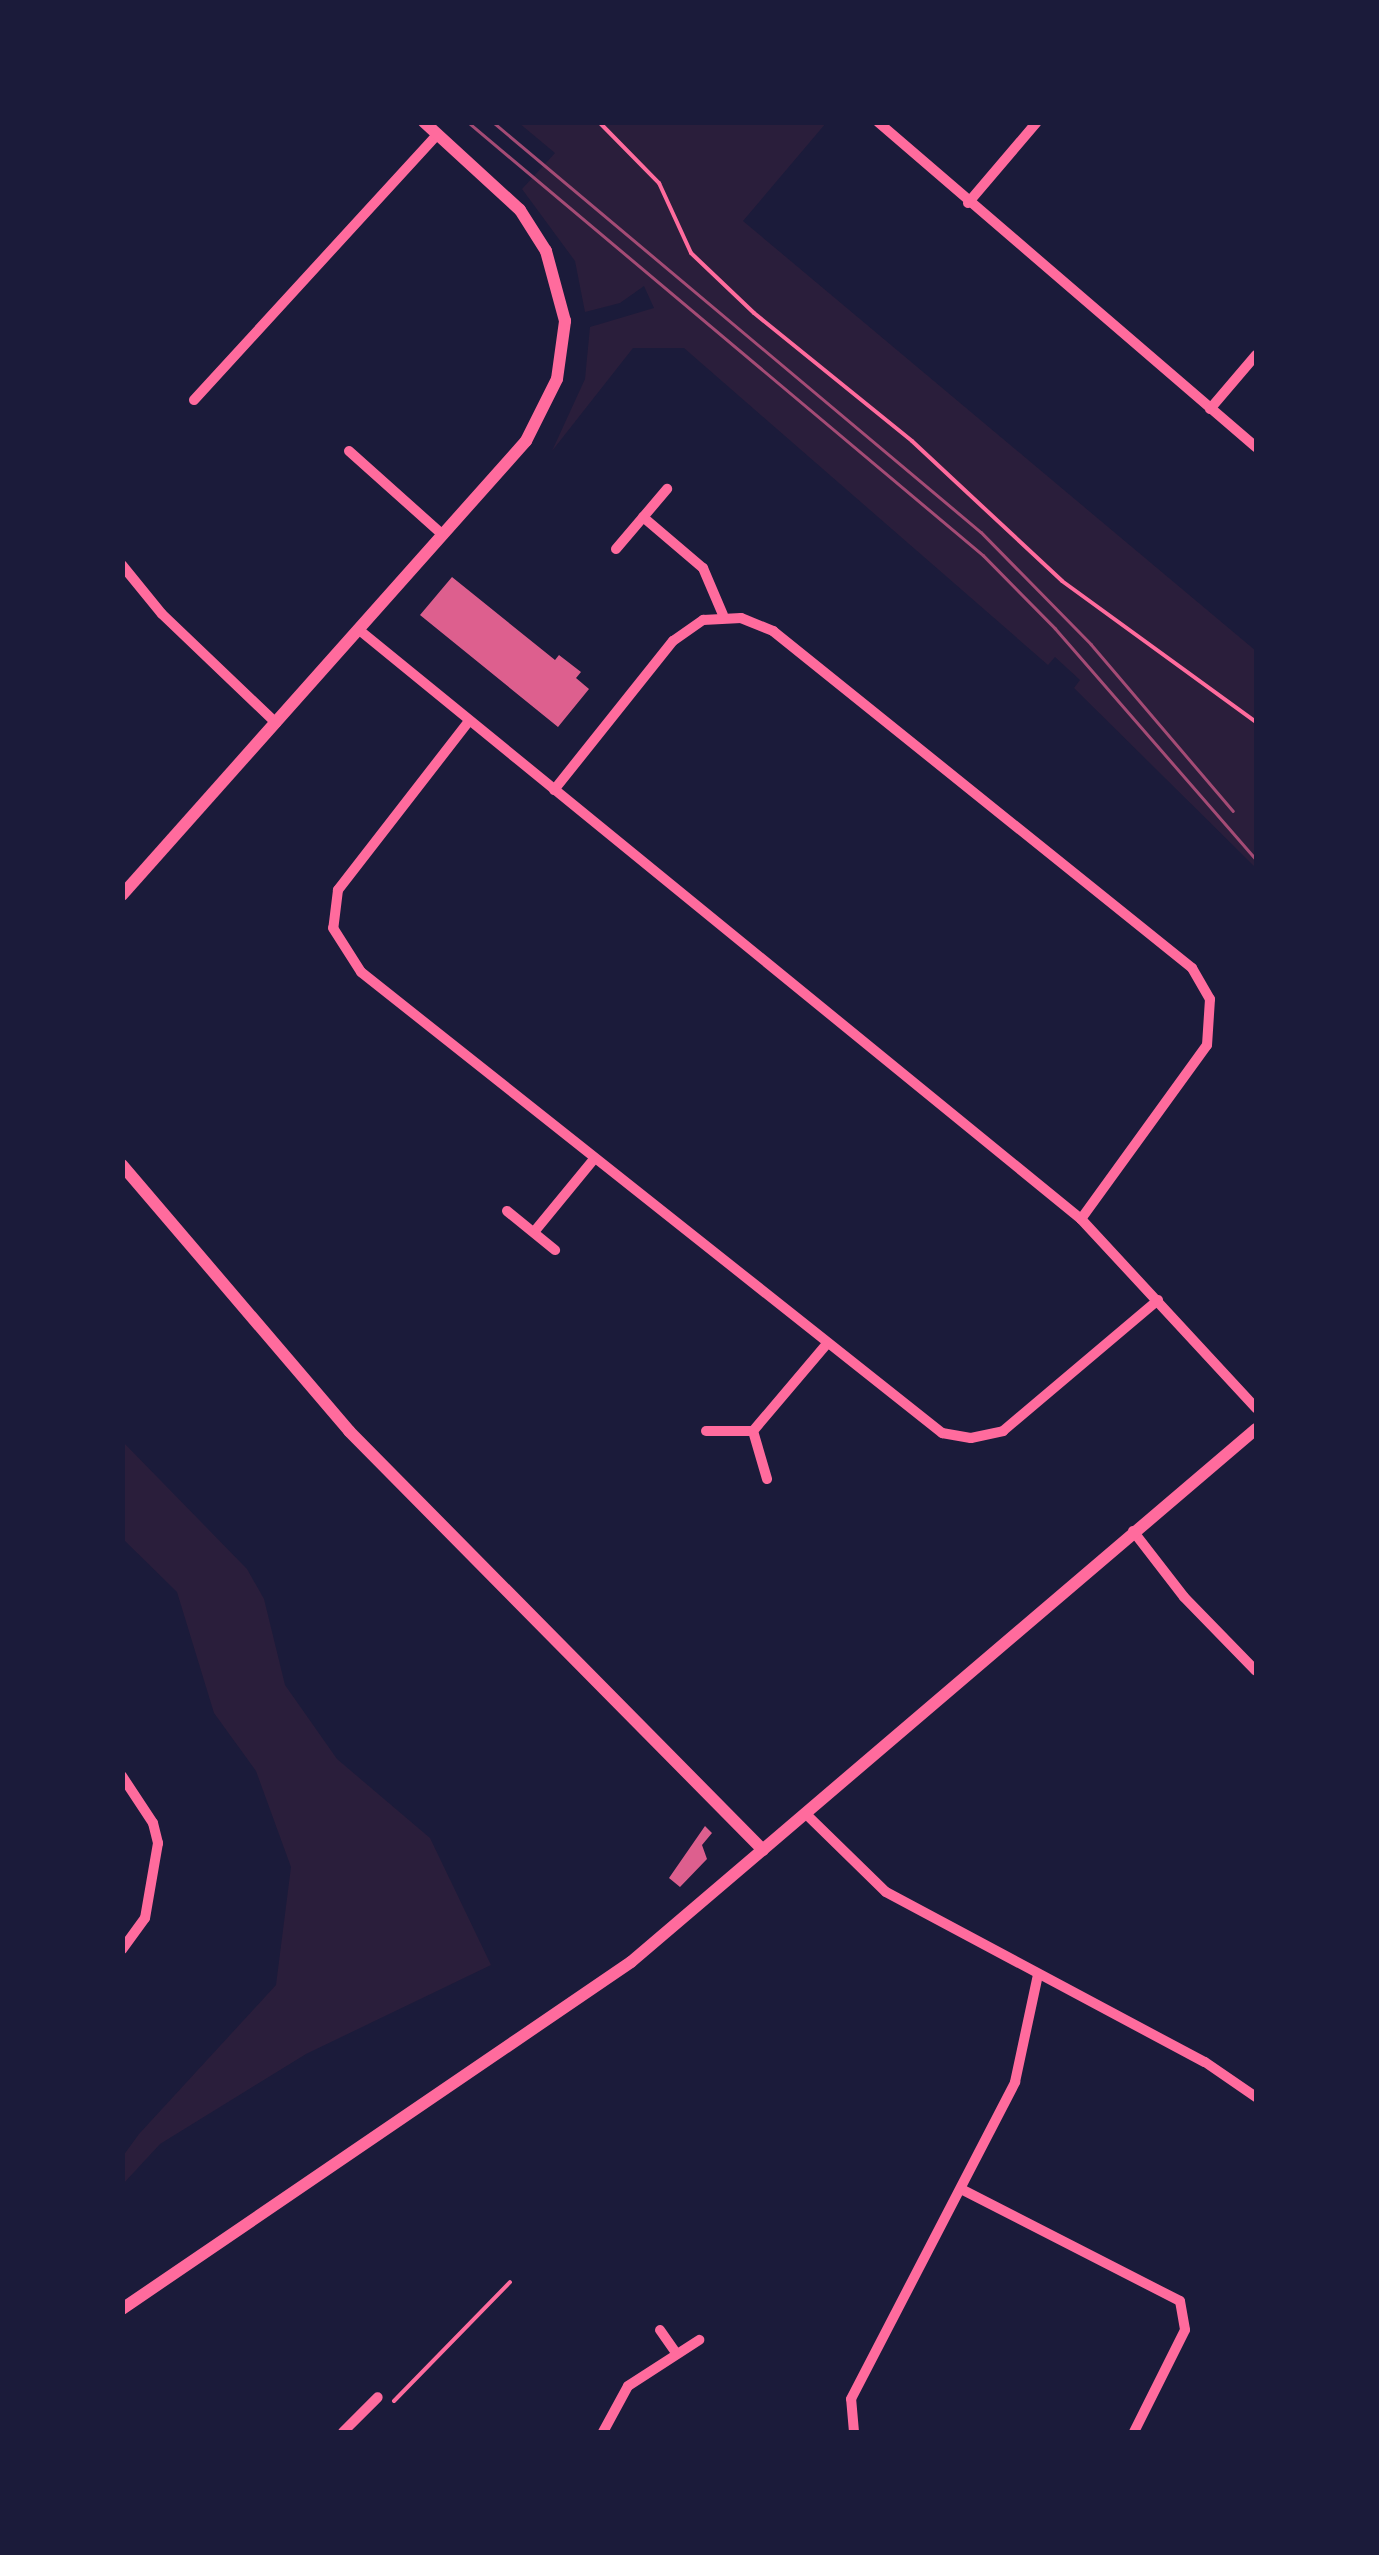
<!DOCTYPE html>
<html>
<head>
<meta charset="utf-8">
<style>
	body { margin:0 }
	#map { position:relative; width:1379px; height:2555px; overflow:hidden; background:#1b1b3a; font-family:"Noto Sans",sans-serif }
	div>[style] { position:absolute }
	.green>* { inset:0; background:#2a1e3b }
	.building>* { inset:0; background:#dd5f8e }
	.path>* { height:4px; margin:-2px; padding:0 2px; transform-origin:2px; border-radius:2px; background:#ff6b9d }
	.minor>* { height:10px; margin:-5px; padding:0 5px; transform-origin:5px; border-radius:5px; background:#ff6b9d }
	.tertiary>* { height:12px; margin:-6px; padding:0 6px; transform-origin:6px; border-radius:6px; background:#ff6b9d }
	.tram>* { height:2.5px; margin:-1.25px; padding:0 1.25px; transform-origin:1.25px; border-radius:1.25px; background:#a44b75 }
	span { translate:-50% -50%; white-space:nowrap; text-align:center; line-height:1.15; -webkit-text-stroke:10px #1b1b3a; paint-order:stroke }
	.frame { position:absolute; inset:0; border:125px solid #1b1b3a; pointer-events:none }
</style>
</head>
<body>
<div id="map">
	<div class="green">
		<div style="clip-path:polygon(519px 123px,826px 123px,743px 221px,1256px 651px,1256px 868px,1074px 688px,1080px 680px,1055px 657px,1048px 665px,684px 348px,633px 348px,552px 451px,585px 379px,590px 327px,654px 308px,644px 286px,620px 303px,585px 312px,575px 261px,522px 189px,555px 153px)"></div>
		<div style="clip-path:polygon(123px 1442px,247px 1569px,264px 1599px,285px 1685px,337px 1759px,430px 1838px,491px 1965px,306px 2054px,160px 2144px,123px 2184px,123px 2156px,139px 2134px,276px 1985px,291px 1867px,256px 1771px,214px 1713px,177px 1592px,123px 1539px)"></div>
	</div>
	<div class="building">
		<div style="clip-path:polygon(452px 577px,555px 660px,559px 655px,581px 672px,576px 678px,589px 689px,558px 727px,420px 615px)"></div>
		<div style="clip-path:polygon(705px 1826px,712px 1833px,702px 1845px,707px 1859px,680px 1887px,669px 1878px)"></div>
	</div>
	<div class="path">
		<div style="left:599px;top:122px;width:86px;rotate:45.5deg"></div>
		<div style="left:659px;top:183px;width:77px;rotate:65.4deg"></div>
		<div style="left:691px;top:253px;width:87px;rotate:43.6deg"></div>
		<div style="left:754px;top:313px;width:203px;rotate:39deg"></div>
		<div style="left:912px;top:441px;width:205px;rotate:43deg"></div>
		<div style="left:1062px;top:581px;width:240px;rotate:36deg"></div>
		<div style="left:394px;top:2401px;width:166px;rotate:-45.7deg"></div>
	</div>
	<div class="minor">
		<div style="left:878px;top:122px;width:499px;rotate:40.7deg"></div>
		<div style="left:968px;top:203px;width:106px;rotate:-49.6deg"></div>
		<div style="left:194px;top:400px;width:360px;rotate:-47.5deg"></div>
		<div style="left:1210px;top:409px;width:71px;rotate:-49.6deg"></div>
		<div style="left:349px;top:451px;width:126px;rotate:41.8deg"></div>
		<div style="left:643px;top:517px;width:79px;rotate:40.4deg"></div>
		<div style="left:703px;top:568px;width:51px;rotate:66.9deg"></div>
		<div style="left:616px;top:549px;width:79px;rotate:-49.6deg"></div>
		<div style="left:122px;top:565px;width:63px;rotate:50.8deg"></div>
		<div style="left:162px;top:614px;width:158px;rotate:43.7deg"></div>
		<div style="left:358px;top:629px;width:933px;rotate:39.22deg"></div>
		<div style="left:1081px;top:1219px;width:258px;rotate:47.2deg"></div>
		<div style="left:469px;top:721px;width:214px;rotate:127.8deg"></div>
		<div style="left:338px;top:890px;width:38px;rotate:97deg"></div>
		<div style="left:333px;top:928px;width:52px;rotate:57.5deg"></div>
		<div style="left:361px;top:972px;width:742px;rotate:38.43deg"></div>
		<div style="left:942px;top:1433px;width:29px;rotate:10deg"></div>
		<div style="left:971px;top:1438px;width:33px;rotate:-12deg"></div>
		<div style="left:1003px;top:1431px;width:203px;rotate:-40.2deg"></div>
		<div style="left:554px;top:790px;width:191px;rotate:-51.4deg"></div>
		<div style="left:673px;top:641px;width:37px;rotate:-35deg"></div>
		<div style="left:703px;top:620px;width:38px;rotate:-3deg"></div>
		<div style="left:741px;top:618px;width:35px;rotate:22deg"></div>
		<div style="left:773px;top:631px;width:538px;rotate:38.81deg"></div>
		<div style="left:1192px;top:968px;width:36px;rotate:60deg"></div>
		<div style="left:1210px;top:999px;width:46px;rotate:93.7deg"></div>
		<div style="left:1207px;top:1045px;width:215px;rotate:125.9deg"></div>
		<div style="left:507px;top:1211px;width:62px;rotate:39.1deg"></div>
		<div style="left:534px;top:1232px;width:94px;rotate:-50.6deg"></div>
		<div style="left:706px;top:1431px;width:47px"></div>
		<div style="left:753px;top:1431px;width:50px;rotate:73.7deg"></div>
		<div style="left:753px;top:1431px;width:113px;rotate:-49.7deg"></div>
		<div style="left:1133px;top:1531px;width:83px;rotate:52.3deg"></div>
		<div style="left:1184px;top:1597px;width:103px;rotate:45.8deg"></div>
		<div style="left:122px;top:1776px;width:56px;rotate:56.6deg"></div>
		<div style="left:153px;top:1823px;width:21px;rotate:76deg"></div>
		<div style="left:158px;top:1843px;width:76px;rotate:99.8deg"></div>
		<div style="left:145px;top:1918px;width:39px;rotate:126deg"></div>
		<div style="left:807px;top:1815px;width:110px;rotate:44.3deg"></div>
		<div style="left:886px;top:1892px;width:361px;rotate:28.1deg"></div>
		<div style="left:1205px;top:2062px;width:62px;rotate:34.5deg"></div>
		<div style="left:961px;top:2189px;width:246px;rotate:27.1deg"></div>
		<div style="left:1180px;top:2301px;width:29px;rotate:80deg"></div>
		<div style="left:1185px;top:2330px;width:114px;rotate:116.6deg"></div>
		<div style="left:660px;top:2330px;width:29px;rotate:55deg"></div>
		<div style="left:343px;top:2432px;width:49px;rotate:-45deg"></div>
		<div style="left:603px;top:2432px;width:52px;rotate:-61.5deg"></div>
		<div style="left:628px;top:2386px;width:85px;rotate:-32.9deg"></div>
		<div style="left:854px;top:2432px;width:33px;rotate:-95deg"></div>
		<div style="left:851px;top:2399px;width:357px;rotate:-62.6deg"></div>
		<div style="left:1015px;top:2082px;width:109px;rotate:-77.9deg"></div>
	</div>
	<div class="tertiary">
		<div style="left:122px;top:895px;width:608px;rotate:-48.34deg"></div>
		<div style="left:526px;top:441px;width:69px;rotate:-63.4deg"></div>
		<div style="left:557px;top:379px;width:59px;rotate:-82.1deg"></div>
		<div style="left:565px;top:321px;width:73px;rotate:-105.2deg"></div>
		<div style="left:546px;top:251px;width:49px;rotate:-122.4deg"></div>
		<div style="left:520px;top:210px;width:130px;rotate:-137.5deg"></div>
		<div style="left:122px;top:1165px;width:350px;rotate:49.5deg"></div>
		<div style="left:349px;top:1431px;width:589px;rotate:45.34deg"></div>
		<div style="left:122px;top:2309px;width:616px;rotate:-34.28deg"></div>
		<div style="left:631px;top:1962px;width:821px;rotate:-40.46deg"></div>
	</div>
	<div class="tram">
		<div style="left:468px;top:122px;width:673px;rotate:40.06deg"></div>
		<div style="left:983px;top:555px;width:103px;rotate:45.4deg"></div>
		<div style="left:1055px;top:628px;width:306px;rotate:49deg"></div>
		<div style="left:493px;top:122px;width:637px;rotate:40.04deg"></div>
		<div style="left:981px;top:532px;width:157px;rotate:45.5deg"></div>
		<div style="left:1091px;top:644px;width:219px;rotate:49.6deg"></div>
	</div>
	<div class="frame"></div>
</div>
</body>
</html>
